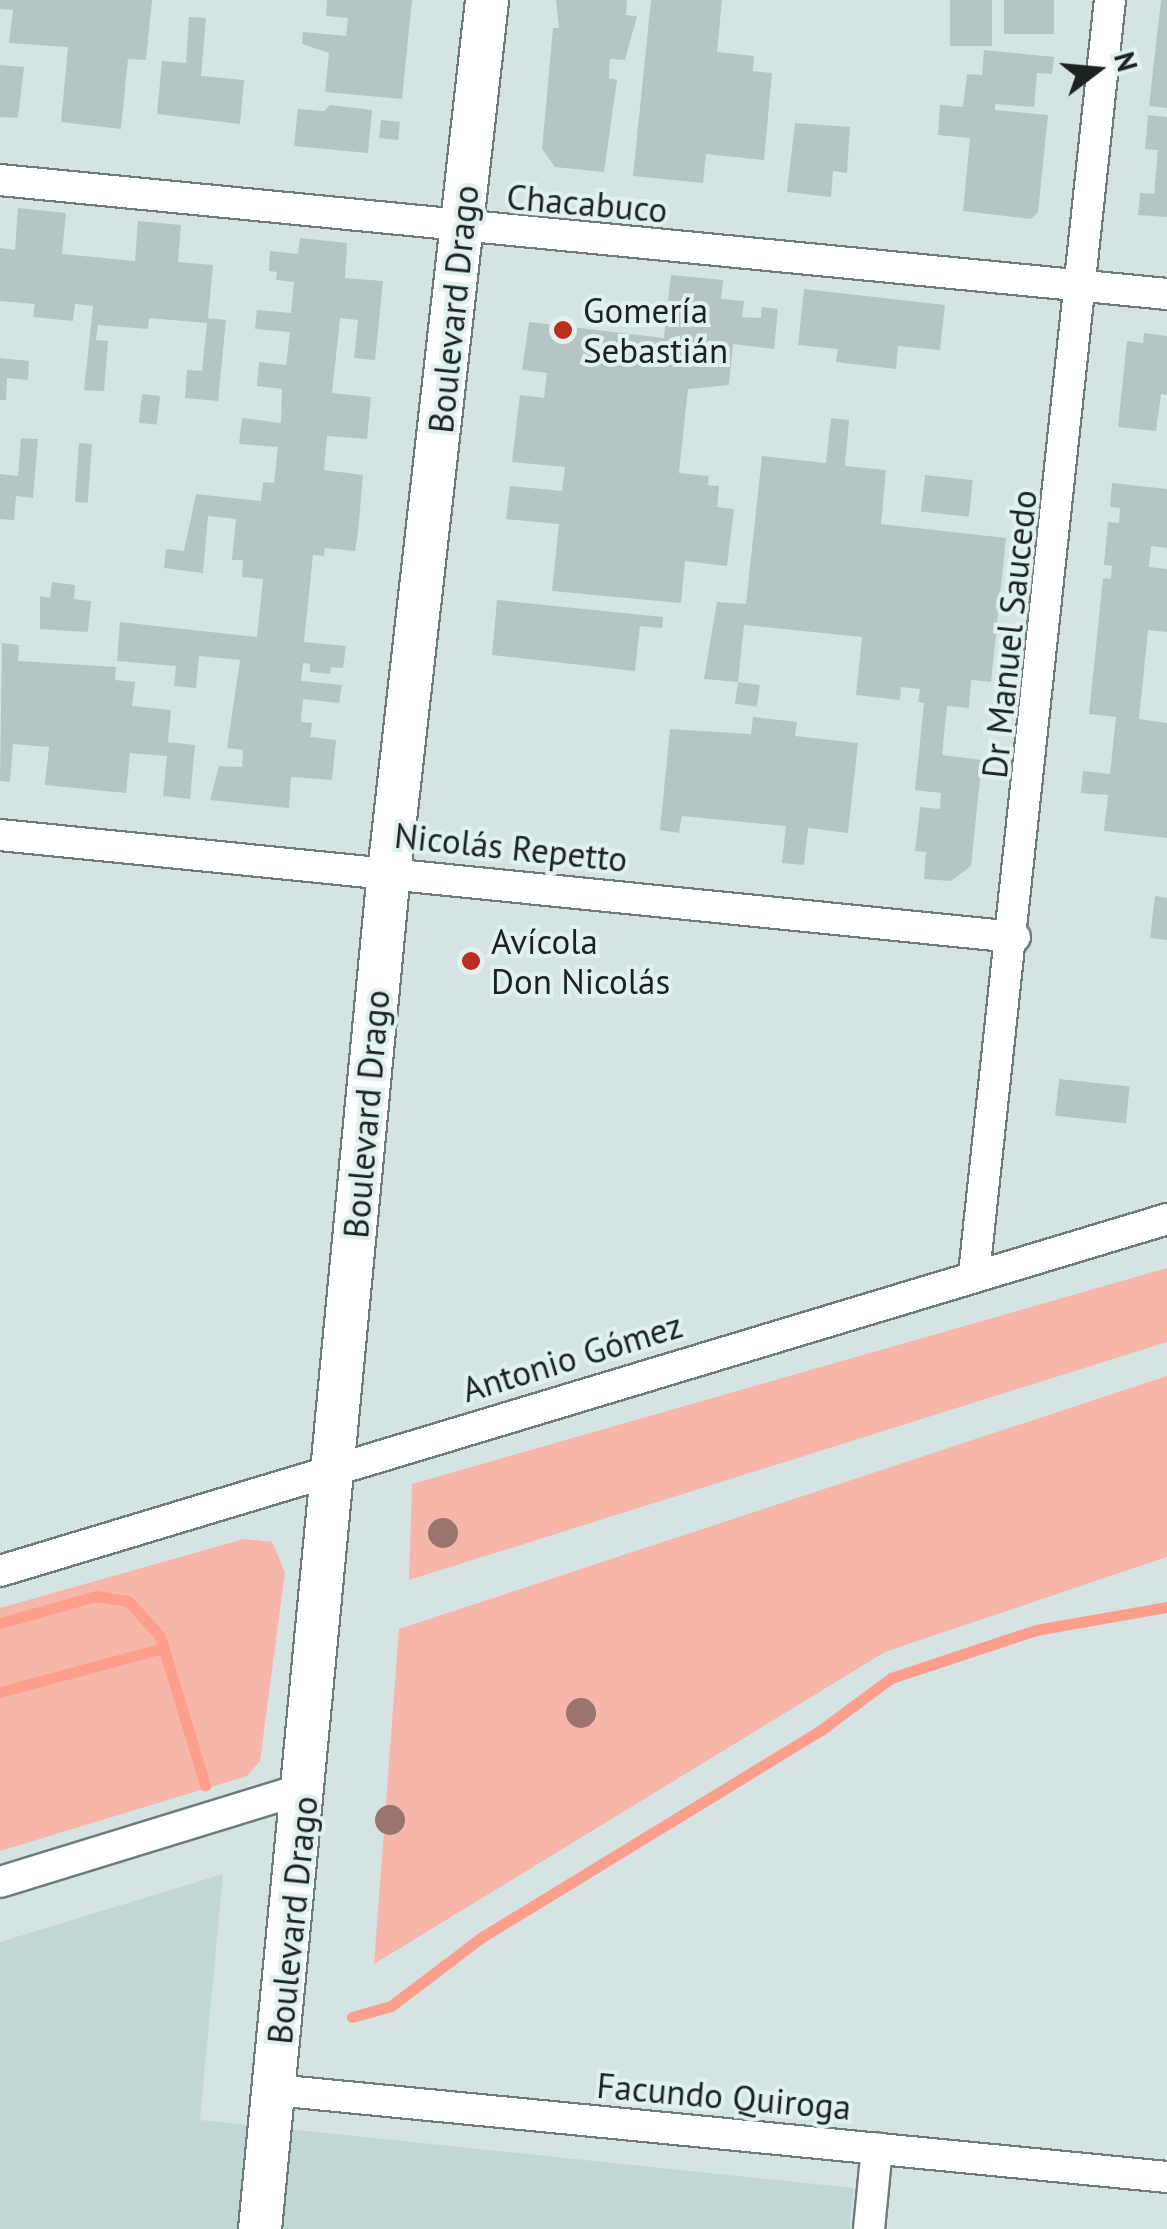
<!DOCTYPE html>
<html>
<head>
<meta charset="utf-8">
<style>
	body { margin:0 }
	#map { position:relative; width:1167px; height:2229px; overflow:hidden; background:#d5e4e2; font-family:"PT Sans",sans-serif }
	div>[style] { position:absolute }
	.built>* { inset:0; background:#c0d7d5 }
	.green>* { inset:0; background:#f7b6aa }
	.stream>* { height:11px; margin:-5.5px; padding:0 5.5px; transform-origin:5.5px; border-radius:5.5px; background:#fe9f8e }
	.building>* { inset:0; background:#b6c5c3; transform-origin:0 0 }
	.roads { filter:drop-shadow(2px 0 #6f7c7b) drop-shadow(-2px 0 #6f7c7b) drop-shadow(0 2px #6f7c7b) drop-shadow(0 -2px #6f7c7b) }
	.street>* { height:30px; margin:-15px; padding:0 15px; transform-origin:15px; border-radius:15px; background:#fff }
	.secondary>* { height:42px; margin:-21px; padding:0 21px; transform-origin:21px; border-radius:21px; background:#fff }
	.trees>* { width:30px; height:30px; margin:-15px; border-radius:50%; background:#9a746d }
	.dots>* { width:28px; height:28px; translate:-50% -50%; box-sizing:border-box; border:5px solid #e2f1ef; border-radius:50% }
	span { translate:-50% -50%; white-space:nowrap; text-align:center; line-height:1.15; -webkit-text-stroke:8px #e2f1ef; paint-order:stroke }
	.street-label { font-size:35px; color:#1c2121 }
	.poi-label { font-size:35px; color:#1c2121 }
	.left { translate:0 -50%; text-align:left }
	.north { position:absolute; left:1047px; top:20px; width:100px; height:100px; -webkit-text-stroke:8px #e2f1ef; paint-order:stroke; rotate:74deg; font-size:28px; font-weight:700; line-height:40px; text-align:center; color:#1c2121 }
	.north::after { content:''; display:block; margin:auto; width:35px; height:45px; background:#1c2121; clip-path:polygon(50% 0,100% 100%,50% 72%,0 100%) }
</style>
</head>
<body>
<div id="map">
	<div class="built">
		<div style="clip-path:polygon(223px 1874px,200px 2120px,854px 2188px,849px 2229px,0 2229px,0 1942px)"></div>
	</div>
	<div class="green">
		<div style="clip-path:polygon(1167px 1268px,1167px 1342px,409px 1580px,412px 1484px)"></div>
		<div style="clip-path:polygon(1167px 1376px,1167px 1557px,885px 1652px,374px 1964px,399px 1629px)"></div>
		<div style="clip-path:polygon(244px 1539px,272px 1542px,285px 1572px,260px 1761px,247px 1776px,0 1851px,0 1608px)"></div>
	</div>
	<div class="stream">
		<div style="left:0;top:1623px;width:100px;rotate:-15.7deg"></div>
		<div style="left:96px;top:1596px;width:32px;rotate:9deg"></div>
		<div style="left:128px;top:1601px;width:47px;rotate:47.6deg"></div>
		<div style="left:160px;top:1636px;width:156px;rotate:73.2deg"></div>
		<div style="left:0;top:1692px;width:169px;rotate:-15.1deg"></div>
		<div style="left:352px;top:2017px;width:41px;rotate:-15.8deg"></div>
		<div style="left:391px;top:2006px;width:114px;rotate:-37.2deg"></div>
		<div style="left:482px;top:1937px;width:397px;rotate:-31.4deg"></div>
		<div style="left:821px;top:1730px;width:87px;rotate:-36.6deg"></div>
		<div style="left:891px;top:1678px;width:153px;rotate:-18.3deg"></div>
		<div style="left:1036px;top:1630px;width:133px;rotate:-10deg"></div>
	</div>
	<div class="building">
		<div style="clip-path:polygon(0 0,152px 0,146px 60px,128px 59px,121px 129px,61px 122px,68px 47px,9px 43px,13px 10px,0 9px)"></div>
		<div style="clip-path:polygon(327px 0,412px 0,402px 99px,325px 92px,329px 53px,302px 44px,303px 32px,346px 36px,348px 18px,326px 16px)"></div>
		<div style="clip-path:polygon(556px 0,627px 0,626px 15px,637px 16px,625px 60px,610px 59px,609px 78px,617px 80px,604px 172px,555px 167px,542px 149px,553px 28px,559px 28px)"></div>
		<div style="clip-path:polygon(651px 0,722px 0,717px 52px,754px 56px,753px 71px,772px 73px,764px 160px,706px 154px,703px 183px,633px 176px)"></div>
		<div style="left:950px;top:0;width:42px;height:46px"></div>
		<div style="left:1004px;top:0;width:50px;height:34px"></div>
		<div style="clip-path:polygon(1161px 0,1167px 0,1167px 108px,1149px 106px)"></div>
		<div style="clip-path:polygon(189px 17px,206px 18px,201px 76px,244px 80px,240px 124px,157px 114px,162px 61px,186px 63px)"></div>
		<div style="clip-path:polygon(984px 50px,1054px 57px,1052px 74px,1037px 73px,1034px 107px,995px 104px,995px 110px,1048px 115px,1038px 212px,1031px 219px,963px 211px,970px 138px,938px 135px,940px 105px,963px 107px,967px 74px,982px 75px)"></div>
		<div style="clip-path:polygon(0 65px,24px 67px,18px 118px,0 117px)"></div>
		<div style="clip-path:polygon(330px 105px,372px 110px,368px 153px,294px 146px,298px 109px,324px 111px)"></div>
		<div style="clip-path:polygon(1148px 115px,1167px 117px,1167px 217px,1138px 215px,1140px 193px,1154px 194px,1158px 150px,1145px 149px)"></div>
		<div style="left:381px;top:120px;width:19px;height:18px;rotate:6deg"></div>
		<div style="clip-path:polygon(795px 123px,850px 127px,847px 173px,833px 171px,831px 197px,787px 192px)"></div>
		<div style="clip-path:polygon(18px 208px,66px 213px,62px 254px,135px 261px,138px 221px,181px 225px,178px 262px,213px 265px,208px 318px,226px 320px,218px 401px,185px 398px,187px 370px,202px 371px,207px 323px,149px 318px,148px 329px,98px 325px,96px 340px,108px 341px,104px 391px,84px 390px,93px 306px,75px 304px,73px 321px,33px 317px,35px 304px,0 301px,0 248px,15px 250px)"></div>
		<div style="clip-path:polygon(300px 238px,347px 243px,345px 278px,383px 281px,375px 360px,354px 358px,358px 320px,340px 318px,332px 393px,371px 397px,367px 439px,327px 436px,324px 470px,363px 475px,358px 532px,355px 551px,325px 548px,324px 556px,313px 555px,304px 642px,346px 646px,343px 668px,331px 667px,330px 674px,310px 672px,310px 664px,303px 663px,301px 681px,342px 685px,339px 703px,303px 699px,301px 722px,312px 723px,310px 737px,336px 740px,332px 780px,291px 777px,289px 808px,210px 800px,219px 766px,242px 767px,243px 750px,227px 748px,240px 660px,199px 656px,196px 688px,174px 686px,176px 666px,117px 661px,120px 622px,257px 637px,263px 579px,242px 577px,243px 560px,232px 560px,236px 519px,208px 516px,203px 573px,164px 568px,166px 549px,184px 551px,196px 494px,261px 501px,263px 482px,274px 483px,278px 447px,239px 444px,242px 418px,281px 423px,282px 389px,257px 386px,259px 362px,286px 365px,290px 332px,255px 329px,257px 310px,291px 313px,294px 282px,276px 280px,277px 272px,269px 271px,270px 251px,298px 254px)"></div>
		<div style="clip-path:polygon(671px 275px,723px 280px,721px 299px,744px 301px,742px 317px,761px 318px,762px 307px,778px 309px,774px 349px,733px 344px,729px 385px,688px 389px,679px 473px,709px 476px,708px 485px,719px 486px,717px 507px,734px 509px,727px 566px,685px 561px,681px 603px,552px 591px,559px 524px,506px 519px,510px 486px,562px 491px,565px 467px,512px 462px,520px 395px,544px 398px,547px 373px,522px 370px,529px 322px,664px 338px)"></div>
		<div style="clip-path:polygon(804px 289px,945px 305px,940px 350px,898px 346px,896px 369px,836px 362px,838px 349px,798px 345px)"></div>
		<div style="clip-path:polygon(1144px 333px,1167px 336px,1167px 395px,1161px 394px,1156px 431px,1118px 427px,1127px 341px,1143px 343px)"></div>
		<div style="clip-path:polygon(0 358px,29px 361px,28px 380px,7px 378px,6px 400px,0 400px)"></div>
		<div style="left:142px;top:394px;width:18px;height:29px;rotate:6deg"></div>
		<div style="clip-path:polygon(831px 418px,849px 420px,845px 466px,886px 470px,881px 524px,1006px 538px,991px 682px,971px 680px,969px 708px,947px 706px,942px 755px,982px 760px,971px 866px,951px 881px,924px 879px,926px 852px,915px 851px,920px 807px,940px 809px,941px 793px,915px 790px,924px 703px,918px 702px,920px 689px,901px 687px,900px 700px,856px 695px,862px 637px,744px 625px,738px 682px,704px 679px,717px 602px,746px 604px,762px 456px,826px 463px)"></div>
		<div style="clip-path:polygon(21px 438px,38px 439px,33px 498px,16px 496px,14px 520px,0 519px,0 474px,18px 476px)"></div>
		<div style="left:79px;top:443px;width:13px;height:59px;rotate:4deg"></div>
		<div style="left:925px;top:475px;width:48px;height:37px;rotate:6deg"></div>
		<div style="clip-path:polygon(1112px 483px,1167px 489px,1167px 548px,1151px 546px,1149px 567px,1167px 569px,1167px 632px,1148px 630px,1139px 719px,1167px 723px,1167px 838px,1104px 831px,1108px 795px,1081px 793px,1083px 771px,1110px 774px,1116px 717px,1089px 714px,1103px 578px,1111px 579px,1112px 566px,1104px 565px,1108px 522px,1119px 523px,1120px 508px,1110px 507px)"></div>
		<div style="clip-path:polygon(52px 582px,75px 585px,74px 599px,91px 601px,88px 632px,40px 629px,40px 596px,50px 598px)"></div>
		<div style="clip-path:polygon(497px 600px,663px 617px,662px 628px,640px 626px,635px 671px,492px 655px)"></div>
		<div style="clip-path:polygon(2px 643px,19px 645px,18px 661px,116px 667px,115px 680px,135px 682px,132px 706px,171px 710px,168px 742px,195px 745px,190px 799px,163px 796px,167px 756px,130px 753px,126px 793px,105px 791px,45px 785px,49px 747px,13px 744px,10px 782px,0 781px)"></div>
		<div style="left:738px;top:682px;width:22px;height:22px;rotate:8deg"></div>
		<div style="clip-path:polygon(753px 717px,797px 722px,795px 736px,858px 743px,848px 833px,808px 828px,804px 865px,782px 863px,786px 826px,682px 816px,679px 833px,660px 830px,670px 729px,751px 734px)"></div>
		<div style="clip-path:polygon(1155px 896px,1167px 898px,1167px 940px,1150px 938px)"></div>
		<div style="left:1059px;top:1079px;width:71px;height:37px;rotate:6deg"></div>
	</div>
	<div class="roads">
		<div class="street">
			<div style="left:0;top:180px;width:1173px;rotate:5.58deg"></div>
			<div style="left:0;top:835px;width:1020px;rotate:5.74deg"></div>
			<div style="left:974px;top:1274px;width:1281px;rotate:-83.91deg"></div>
			<div style="left:0;top:1571px;width:1219px;rotate:-16.78deg"></div>
			<div style="left:0;top:1882px;width:320px;rotate:-17.1deg"></div>
			<div style="left:275px;top:2090px;width:896px;rotate:5.57deg"></div>
			<div style="left:869px;top:2229px;width:81px;rotate:-84.4deg"></div>
		</div>
		<div class="secondary">
			<div style="left:260px;top:2229px;width:1362px;rotate:-84.57deg"></div>
			<div style="left:389px;top:873px;width:878px;rotate:-83.59deg"></div>
		</div>
	</div>
	<div class="trees">
		<div style="left:443px;top:1533px"></div>
		<div style="left:581px;top:1713px"></div>
		<div style="left:390px;top:1820px"></div>
	</div>
	<div class="dots">
		<div style="left:563px;top:330px;background:#bb2e1d"></div>
		<div style="left:471px;top:961px;background:#bb2e1d"></div>
	</div>
	<div class="street-label">
		<span style="left:587px;top:203px;rotate:5deg">Chacabuco</span>
		<span style="left:453px;top:309px;rotate:-84deg">Boulevard Drago</span>
		<span style="left:1009px;top:634px;rotate:-84deg">Dr Manuel Saucedo</span>
		<span style="left:511px;top:847px;rotate:6deg">Nicolás Repetto</span>
		<span style="left:366px;top:1114px;rotate:-85deg">Boulevard Drago</span>
		<span style="left:572px;top:1357px;rotate:-17deg">Antonio Gómez</span>
		<span style="left:292px;top:1920px;rotate:-84deg">Boulevard Drago</span>
		<span style="left:724px;top:2096px;rotate:5deg">Facundo Quiroga</span>
	</div>
	<div class="poi-label">
		<span class="left" style="left:583px;top:330px">Gomería<br>Sebastián</span>
		<span class="left" style="left:491px;top:961px">Avícola<br>Don Nicolás</span>
	</div>
	<div class="north">N</div>
</div>
</body>
</html>
